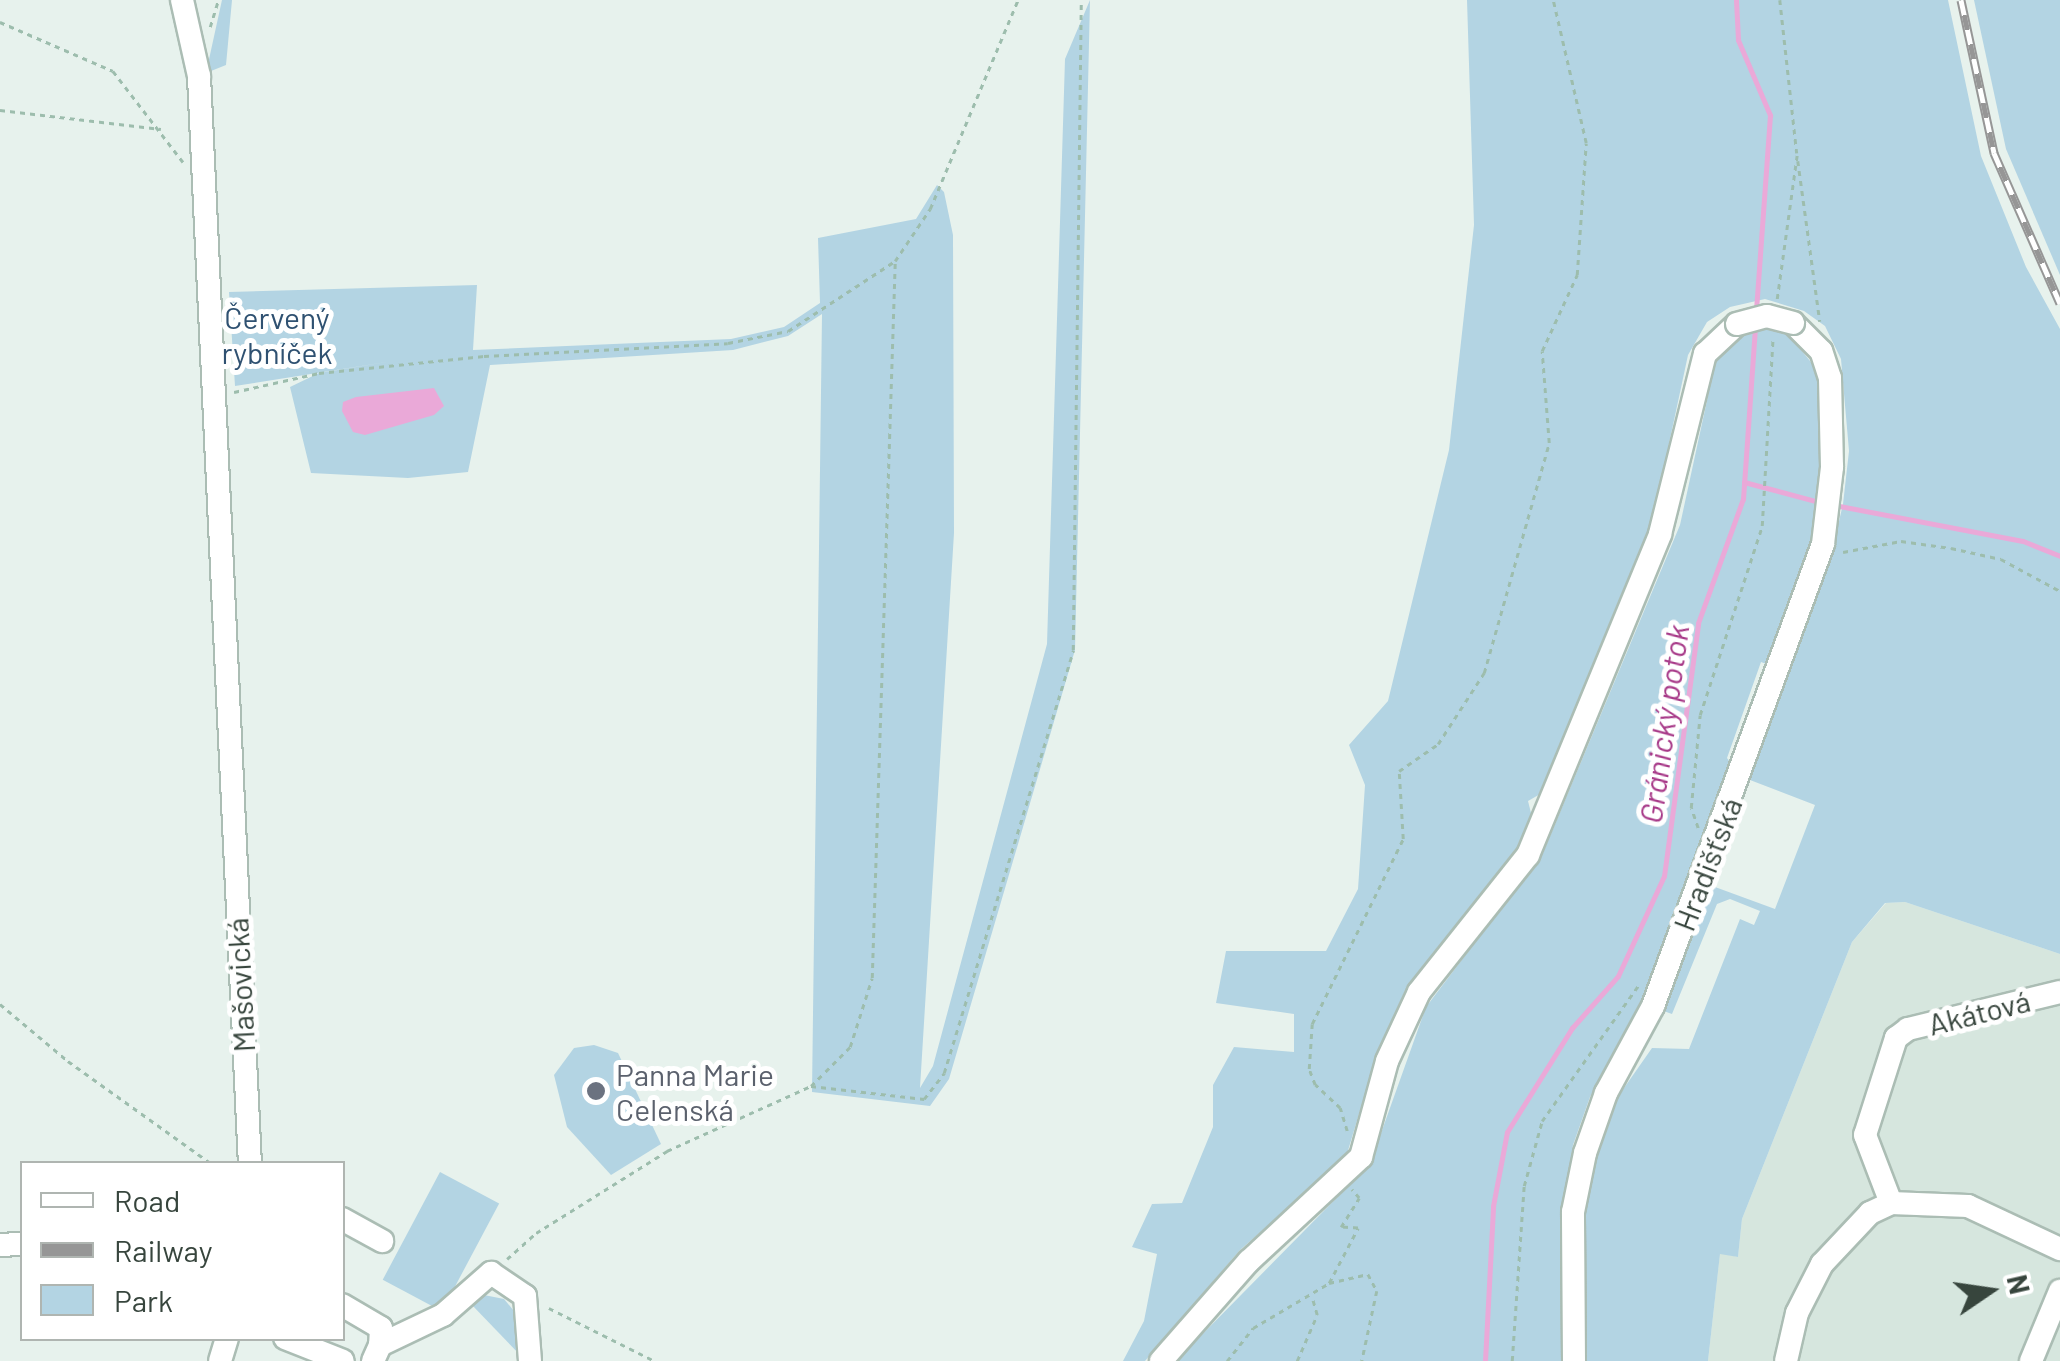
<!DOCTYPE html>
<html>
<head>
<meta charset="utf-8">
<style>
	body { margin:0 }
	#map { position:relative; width:2060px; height:1361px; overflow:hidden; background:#e7f2ed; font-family:Barlow,sans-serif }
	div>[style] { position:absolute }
	.residential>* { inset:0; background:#d6e6de }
	.green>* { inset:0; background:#b3d4e3; transform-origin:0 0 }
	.water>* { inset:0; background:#eaa9d8 }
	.stream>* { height:5px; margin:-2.5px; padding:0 2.5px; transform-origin:2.5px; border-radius:2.5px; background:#eaa9d8 }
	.path>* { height:2.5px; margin-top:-1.25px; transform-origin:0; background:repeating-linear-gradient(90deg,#9dbdad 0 5px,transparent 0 10px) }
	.roads { filter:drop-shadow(2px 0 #abbdb4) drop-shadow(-2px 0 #abbdb4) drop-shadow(0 2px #abbdb4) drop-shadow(0 -2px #abbdb4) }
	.minor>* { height:22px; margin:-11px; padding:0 11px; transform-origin:11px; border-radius:11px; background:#fff }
	.rail>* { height:9px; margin-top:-4.5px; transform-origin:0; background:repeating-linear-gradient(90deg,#fff 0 15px,#969696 0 30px); box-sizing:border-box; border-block:2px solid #969696 }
	.bridges { filter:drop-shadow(2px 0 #abbdb4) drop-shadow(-2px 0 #abbdb4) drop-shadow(0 2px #abbdb4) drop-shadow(0 -2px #abbdb4) }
	.minor-bridge>* { height:22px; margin:-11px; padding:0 11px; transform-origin:11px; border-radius:11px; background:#fff }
	.dots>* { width:28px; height:28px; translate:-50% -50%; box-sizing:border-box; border:5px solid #fff; border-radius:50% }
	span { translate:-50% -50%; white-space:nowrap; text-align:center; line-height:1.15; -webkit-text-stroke:10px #fff; paint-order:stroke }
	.park-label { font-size:30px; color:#2f5171 }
	.street-label { font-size:30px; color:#37453d }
	.worship-label { font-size:30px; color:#5b616d }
	.left { translate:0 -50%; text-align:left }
	.water-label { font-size:32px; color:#a73988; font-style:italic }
	.legend { position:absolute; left:20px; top:1161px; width:325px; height:180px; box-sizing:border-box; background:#fff; border:2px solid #afb5b1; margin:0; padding:12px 18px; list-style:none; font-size:30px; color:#37453d }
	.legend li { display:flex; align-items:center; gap:20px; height:50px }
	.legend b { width:50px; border:2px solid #afb5b1 }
	.north { position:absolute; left:1940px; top:1241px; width:100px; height:100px; -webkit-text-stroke:8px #fff; paint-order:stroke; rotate:77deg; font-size:28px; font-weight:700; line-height:40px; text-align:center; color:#37453d }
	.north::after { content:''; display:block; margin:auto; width:35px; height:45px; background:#37453d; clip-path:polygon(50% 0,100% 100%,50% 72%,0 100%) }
</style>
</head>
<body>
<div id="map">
	<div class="residential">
		<div style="clip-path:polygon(1905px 902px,2060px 954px,2060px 1361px,1708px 1361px,1720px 1253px,1738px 1257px,1742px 1219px,1852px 942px,1886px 903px)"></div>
	</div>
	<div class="green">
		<div style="clip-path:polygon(222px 0,232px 0,226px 65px,206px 73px)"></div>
		<div style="clip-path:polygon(1090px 0,1075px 650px,949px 1079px,930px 1106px,812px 1092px,822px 314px,788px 336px,733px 350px,490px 365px,468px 472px,408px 478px,311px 473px,290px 387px,319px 373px,393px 361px,235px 386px,229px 292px,477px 285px,473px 350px,731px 339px,784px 327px,820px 303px,818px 238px,916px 219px,937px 185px,944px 192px,953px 235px,954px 533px,920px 1088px,933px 1066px,1047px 644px,1065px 59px)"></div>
		<div style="clip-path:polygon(1467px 0,1948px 0,1981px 156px,2026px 267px,2060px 329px,2060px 954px,1905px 902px,1885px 903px,1852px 942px,1742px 1219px,1738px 1257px,1720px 1254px,1708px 1361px,1585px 1361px,1582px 1233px,1596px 1156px,1617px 1098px,1652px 1048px,1689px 1049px,1740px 919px,1754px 925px,1760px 911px,1730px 899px,1717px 904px,1672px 1014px,1658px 1009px,1703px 897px,1715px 887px,1775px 909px,1815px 805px,1750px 780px,1830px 560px,1843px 504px,1849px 451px,1841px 359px,1825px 326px,1804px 311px,1765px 299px,1730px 307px,1707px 322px,1688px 355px,1652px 523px,1542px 793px,1528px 801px,1532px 817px,1519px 845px,1405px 991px,1379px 1048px,1346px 1157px,1240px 1250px,1145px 1361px,1123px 1361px,1144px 1321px,1157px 1254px,1132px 1247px,1152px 1204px,1182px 1203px,1213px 1127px,1213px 1085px,1234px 1047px,1294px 1052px,1294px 1014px,1216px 1003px,1226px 951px,1326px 951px,1358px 889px,1365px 785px,1349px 745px,1388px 701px,1449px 450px,1474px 225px)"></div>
		<div style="clip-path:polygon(1974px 0,2060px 0,2060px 275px,2006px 149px)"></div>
		<div style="clip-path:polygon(1766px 329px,1788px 334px,1815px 367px,1823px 392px,1820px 500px,1808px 554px,1769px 665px,1761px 662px,1727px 758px,1732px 765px,1652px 980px,1590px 1097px,1573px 1145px,1562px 1212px,1563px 1361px,1176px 1361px,1370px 1164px,1426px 1007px,1543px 853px,1680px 525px,1716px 359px,1741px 335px)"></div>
		<div style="clip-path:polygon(594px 1045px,618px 1053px,661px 1144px,611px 1175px,567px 1127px,554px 1075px,574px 1048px)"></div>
		<div style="left:440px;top:1172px;width:67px;height:122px;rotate:28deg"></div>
		<div style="clip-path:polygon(484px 1295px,504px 1299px,519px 1317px,522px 1357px,471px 1304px)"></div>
	</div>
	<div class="water">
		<div style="clip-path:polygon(434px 388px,444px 406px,434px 415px,365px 435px,353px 432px,342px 411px,343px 402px,356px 397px)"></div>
	</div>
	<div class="stream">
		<div style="left:1736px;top:0;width:40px;rotate:87.1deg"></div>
		<div style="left:1738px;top:40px;width:82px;rotate:66.9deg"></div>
		<div style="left:1770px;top:115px;width:196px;rotate:94.1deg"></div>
		<div style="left:1744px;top:482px;width:78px;rotate:14.9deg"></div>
		<div style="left:1834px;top:505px;width:192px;rotate:10.8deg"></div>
		<div style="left:2023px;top:541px;width:40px;rotate:22deg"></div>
		<div style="left:1485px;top:1361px;width:155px;rotate:-87deg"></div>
		<div style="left:1493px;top:1206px;width:75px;rotate:-79.3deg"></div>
		<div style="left:1507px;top:1132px;width:123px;rotate:-58deg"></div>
		<div style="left:1572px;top:1028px;width:69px;rotate:-48.5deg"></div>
		<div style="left:1618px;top:976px;width:110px;rotate:-65.3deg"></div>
		<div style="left:1664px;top:876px;width:255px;rotate:-82.3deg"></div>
		<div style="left:1698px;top:623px;width:132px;rotate:-70.1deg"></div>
		<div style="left:1743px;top:499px;width:173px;rotate:-86deg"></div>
	</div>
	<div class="path">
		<div style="left:1780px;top:0;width:154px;rotate:83.7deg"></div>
		<div style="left:0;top:22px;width:123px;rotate:23.4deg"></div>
		<div style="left:113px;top:71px;width:115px;rotate:52.4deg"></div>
		<div style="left:210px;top:27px;width:28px;rotate:-73deg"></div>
		<div style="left:0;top:110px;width:162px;rotate:6.7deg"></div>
		<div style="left:1798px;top:161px;width:162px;rotate:82.2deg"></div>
		<div style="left:1777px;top:299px;width:145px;rotate:-82.1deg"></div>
		<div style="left:234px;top:392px;width:87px;rotate:-12.6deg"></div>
		<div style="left:319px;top:373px;width:166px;rotate:-5.9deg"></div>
		<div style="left:484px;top:356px;width:244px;rotate:-3deg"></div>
		<div style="left:728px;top:343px;width:61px;rotate:-11.3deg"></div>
		<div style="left:788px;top:331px;width:128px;rotate:-33.2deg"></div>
		<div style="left:895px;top:261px;width:63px;rotate:-56.1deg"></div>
		<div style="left:930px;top:209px;width:227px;rotate:-67.2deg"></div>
		<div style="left:1843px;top:552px;width:59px;rotate:-10.7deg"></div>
		<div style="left:1901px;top:541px;width:50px;rotate:8deg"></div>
		<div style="left:1951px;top:548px;width:51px;rotate:12.4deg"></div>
		<div style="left:2001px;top:559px;width:67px;rotate:28.5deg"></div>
		<div style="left:1698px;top:828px;width:21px;rotate:-109deg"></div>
		<div style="left:1691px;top:808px;width:93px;rotate:-84.5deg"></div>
		<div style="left:1700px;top:715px;width:199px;rotate:-71.8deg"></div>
		<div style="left:1762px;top:526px;width:189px;rotate:-86.7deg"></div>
		<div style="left:0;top:1004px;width:89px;rotate:40deg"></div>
		<div style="left:68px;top:1061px;width:177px;rotate:35.6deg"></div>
		<div style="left:811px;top:1086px;width:114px;rotate:6.6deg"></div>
		<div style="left:924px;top:1099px;width:33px;rotate:-52deg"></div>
		<div style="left:944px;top:1073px;width:442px;rotate:-73deg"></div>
		<div style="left:1073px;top:650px;width:650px;rotate:-89.29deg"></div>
		<div style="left:1347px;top:1131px;width:24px;rotate:-107deg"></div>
		<div style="left:1340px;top:1108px;width:34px;rotate:-137deg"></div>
		<div style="left:1315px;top:1085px;width:17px;rotate:-111deg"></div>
		<div style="left:1309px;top:1069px;width:45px;rotate:-86.2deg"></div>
		<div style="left:1312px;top:1024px;width:206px;rotate:-63.8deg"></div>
		<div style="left:1403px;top:839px;width:68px;rotate:-93.4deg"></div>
		<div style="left:1399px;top:771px;width:47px;rotate:-34.7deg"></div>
		<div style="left:1438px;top:744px;width:85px;rotate:-57.1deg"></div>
		<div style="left:1484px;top:673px;width:239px;rotate:-74.2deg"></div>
		<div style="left:1549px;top:443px;width:92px;rotate:-94.4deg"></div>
		<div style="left:1542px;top:351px;width:84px;rotate:-65.3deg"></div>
		<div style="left:1577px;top:275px;width:132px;rotate:-86.1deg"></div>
		<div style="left:1586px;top:143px;width:147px;rotate:-103deg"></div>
		<div style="left:507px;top:1259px;width:39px;rotate:-42deg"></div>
		<div style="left:536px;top:1233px;width:155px;rotate:-32deg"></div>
		<div style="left:667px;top:1151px;width:158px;rotate:-24.3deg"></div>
		<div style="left:811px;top:1086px;width:55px;rotate:-45deg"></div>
		<div style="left:850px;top:1047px;width:72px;rotate:-72.3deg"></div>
		<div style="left:872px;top:978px;width:717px;rotate:-88.16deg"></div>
		<div style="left:1329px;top:1283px;width:62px;rotate:-62.2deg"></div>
		<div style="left:1358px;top:1228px;width:17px;rotate:-177deg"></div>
		<div style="left:1341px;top:1227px;width:34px;rotate:-58deg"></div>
		<div style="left:1359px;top:1198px;width:11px;rotate:-131deg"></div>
		<div style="left:549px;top:1308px;width:119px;rotate:26.6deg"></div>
		<div style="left:1227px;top:1361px;width:42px;rotate:-51.8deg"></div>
		<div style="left:1253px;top:1328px;width:88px;rotate:-30.6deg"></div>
		<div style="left:1329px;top:1283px;width:40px;rotate:-13deg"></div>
		<div style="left:1368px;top:1274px;width:19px;rotate:62deg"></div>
		<div style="left:1377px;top:1291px;width:72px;rotate:102.1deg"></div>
		<div style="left:1297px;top:1361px;width:50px;rotate:-66.5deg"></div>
		<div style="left:1317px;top:1315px;width:18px;rotate:-106deg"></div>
		<div style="left:1512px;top:1361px;width:175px;rotate:-86.1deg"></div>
		<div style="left:1524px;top:1186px;width:67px;rotate:-74.5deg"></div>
		<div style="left:1542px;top:1121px;width:166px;rotate:-54.6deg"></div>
	</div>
	<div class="roads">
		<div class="minor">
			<div style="left:182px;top:0;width:78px;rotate:77.4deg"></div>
			<div style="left:199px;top:76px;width:1089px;rotate:87.32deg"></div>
			<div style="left:1891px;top:1203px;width:73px;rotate:-110.9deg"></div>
			<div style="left:1865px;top:1135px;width:102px;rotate:-72.3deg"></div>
			<div style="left:1896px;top:1038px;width:15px;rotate:-37deg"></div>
			<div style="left:1908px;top:1029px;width:156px;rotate:-13.7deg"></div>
			<div style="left:342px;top:1219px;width:46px;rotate:28.8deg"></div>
			<div style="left:0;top:1245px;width:22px;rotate:-3deg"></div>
			<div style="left:342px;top:1305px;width:45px;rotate:30.5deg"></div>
			<div style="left:381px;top:1328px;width:17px;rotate:93deg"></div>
			<div style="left:285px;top:1338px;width:62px;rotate:21.6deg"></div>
			<div style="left:220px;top:1361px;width:24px;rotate:-73deg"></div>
			<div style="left:373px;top:1361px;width:17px;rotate:-66deg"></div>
			<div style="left:380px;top:1345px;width:70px;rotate:-25.5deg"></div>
			<div style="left:443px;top:1315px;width:64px;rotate:-41.2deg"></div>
			<div style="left:491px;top:1273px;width:41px;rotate:34.1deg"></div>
			<div style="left:525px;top:1296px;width:65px;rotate:85.6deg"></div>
			<div style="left:1161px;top:1361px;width:133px;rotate:-48.7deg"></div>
			<div style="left:1249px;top:1261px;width:153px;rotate:-42.9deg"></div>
			<div style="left:1361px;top:1157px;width:99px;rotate:-74.8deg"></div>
			<div style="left:1387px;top:1061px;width:76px;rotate:-65.1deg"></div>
			<div style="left:1419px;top:992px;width:175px;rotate:-51.5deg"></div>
			<div style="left:1528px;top:855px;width:347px;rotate:-67.6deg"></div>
			<div style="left:1660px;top:534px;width:186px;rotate:-76deg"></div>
			<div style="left:1705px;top:354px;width:44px;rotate:-43.2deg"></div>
			<div style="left:1574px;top:1361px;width:149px;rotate:-90.4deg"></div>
			<div style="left:1573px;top:1212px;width:60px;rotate:-78.5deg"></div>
			<div style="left:1585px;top:1153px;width:64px;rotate:-70.7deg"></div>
			<div style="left:1606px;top:1093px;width:99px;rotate:-61.6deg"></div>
			<div style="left:1653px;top:1006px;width:492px;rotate:-69.8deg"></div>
			<div style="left:1823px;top:544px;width:78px;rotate:-83.3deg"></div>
			<div style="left:1832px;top:467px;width:89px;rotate:-91.3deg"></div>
			<div style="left:1830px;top:378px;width:28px;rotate:-108deg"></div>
			<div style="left:1821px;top:351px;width:40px;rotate:-135deg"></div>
			<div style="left:1786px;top:1361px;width:49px;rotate:-77.1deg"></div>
			<div style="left:1797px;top:1313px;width:55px;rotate:-63deg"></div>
			<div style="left:1822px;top:1264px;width:70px;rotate:-46.7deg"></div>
			<div style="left:1870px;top:1213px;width:23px;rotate:-25deg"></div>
			<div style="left:1891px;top:1203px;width:77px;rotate:2.2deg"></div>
			<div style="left:1968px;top:1206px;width:102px;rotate:25.1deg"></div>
			<div style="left:2031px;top:1361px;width:76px;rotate:-67.5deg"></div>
		</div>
	</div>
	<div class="rail">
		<div style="left:1961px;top:0;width:157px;rotate:77.8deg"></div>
		<div style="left:1994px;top:153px;width:164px;rotate:66.3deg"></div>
	</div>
	<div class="bridges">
		<div class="minor-bridge">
			<div style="left:1737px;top:324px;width:31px;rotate:-15deg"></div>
			<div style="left:1767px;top:316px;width:27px;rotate:15deg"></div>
		</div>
	</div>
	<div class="dots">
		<div style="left:596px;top:1091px;background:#6b7280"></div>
	</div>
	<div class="park-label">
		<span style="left:277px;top:334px">Červený<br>rybníček</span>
	</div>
	<div class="street-label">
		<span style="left:1707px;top:864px;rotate:-69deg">Hradišťská</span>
		<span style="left:240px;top:985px;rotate:-93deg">Mašovická</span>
		<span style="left:1979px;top:1012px;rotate:-14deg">Akátová</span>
	</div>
	<div class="worship-label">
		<span class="left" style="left:616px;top:1091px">Panna Marie<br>Celenská</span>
	</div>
	<div class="water-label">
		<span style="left:1663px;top:724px;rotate:-82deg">Gránický potok</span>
	</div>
	<ul class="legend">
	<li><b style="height:12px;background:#fff"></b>Road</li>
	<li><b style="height:12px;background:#969696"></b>Railway</li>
	<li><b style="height:28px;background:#b3d4e3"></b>Park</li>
	</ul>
	<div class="north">N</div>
</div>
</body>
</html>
